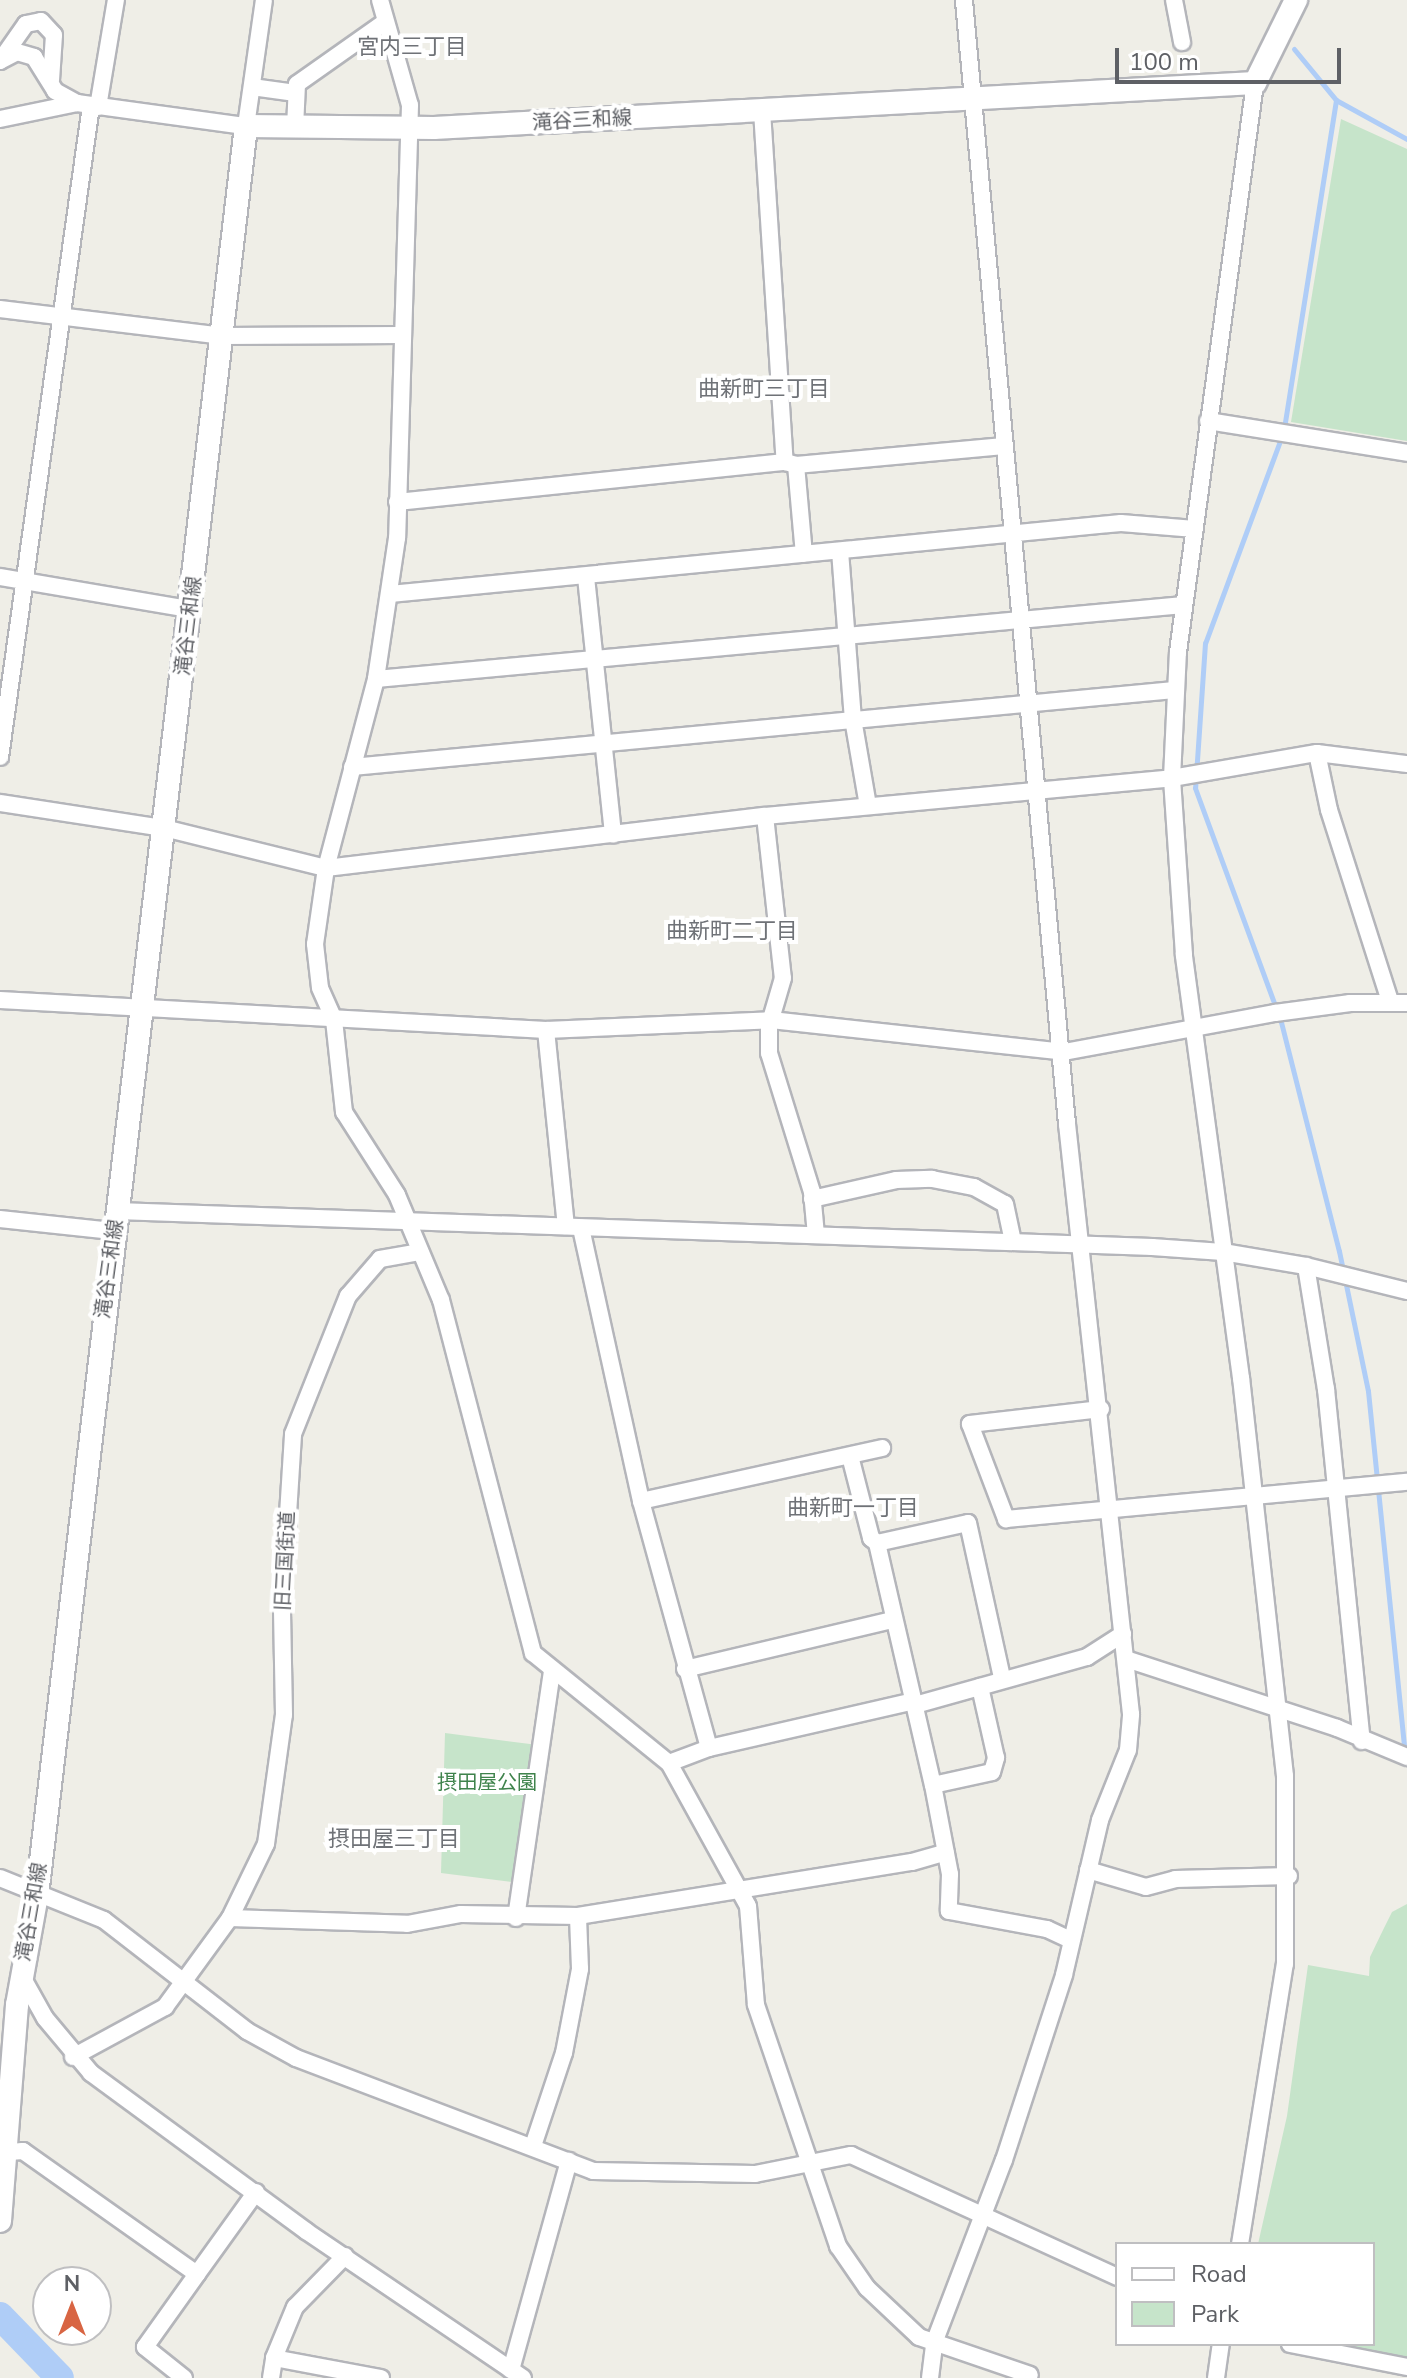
<!DOCTYPE html>
<html>
<head>
<meta charset="utf-8">
<style>
	body { margin:0 }
	#map { position:relative; width:1407px; height:2378px; overflow:hidden; background:#efeee7; font-family:"Nunito Sans","Noto Sans JP",sans-serif }
	div>[style] { position:absolute }
	.green>* { inset:0; background:#c6e4ca }
	.stream>* { height:5px; margin:-2.5px; padding:0 2.5px; transform-origin:2.5px; border-radius:2.5px; background:#afcdf7 }
	.river>* { height:28px; margin:-14px; padding:0 14px; transform-origin:14px; border-radius:14px; background:#afcdf7 }
	.roads { filter:drop-shadow(2px 0 #b4b5ba) drop-shadow(-2px 0 #b4b5ba) drop-shadow(0 2px #b4b5ba) drop-shadow(0 -2px #b4b5ba) }
	.street>* { height:16px; margin:-8px; padding:0 8px; transform-origin:8px; border-radius:8px; background:#fff }
	.secondary>* { height:22px; margin:-11px; padding:0 11px; transform-origin:11px; border-radius:11px; background:#fff }
	span { translate:-50% -50%; white-space:nowrap; text-align:center; line-height:1.15; -webkit-text-stroke:8px #fff; paint-order:stroke }
	.street-label { font-size:20px; color:#5e6065 }
	.park-label { font-size:20px; color:#3f834c }
	.neighbourhood-label { font-size:22px; color:#6f7277 }
	.legend { position:absolute; left:1115px; top:2242px; width:260px; height:104px; box-sizing:border-box; background:#fff; border:2px solid #bfbfc1; margin:0; padding:10px 14px; list-style:none; font-size:24px; color:#5e6065 }
	.legend li { display:flex; align-items:center; gap:16px; height:40px }
	.legend b { width:40px; border:2px solid #bfbfc1 }
	.north { position:absolute; left:32px; top:2266px; width:80px; height:80px; box-sizing:border-box; background:#fff; border:2px solid #bfbfc1; border-radius:50%; rotate:0deg; font-size:22px; font-weight:700; line-height:32px; text-align:center; color:#5e6065 }
	.north::after { content:''; display:block; margin:auto; width:28px; height:36px; background:#d86543; clip-path:polygon(50% 0,100% 100%,50% 72%,0 100%) }
	.scale { position:absolute; left:1115px; top:48px; width:226px; height:36px; box-sizing:border-box; border:4px solid #5e6065; border-top:0; padding-left:10px; font-size:24px; line-height:28px; white-space:nowrap; color:#5e6065; -webkit-text-stroke:6px #fff; paint-order:stroke }
</style>
</head>
<body>
<div id="map">
	<div class="green">
		<div style="clip-path:polygon(1341px 119px,1407px 149px,1407px 441px,1291px 422px)"></div>
		<div style="clip-path:polygon(445px 1733px,538px 1745px,512px 1882px,441px 1873px)"></div>
		<div style="clip-path:polygon(1407px 1904px,1407px 2357px,1333px 2344px,1373px 2344px,1373px 2244px,1258px 2244px,1287px 2116px,1308px 1965px,1369px 1976px,1370px 1957px,1384px 1928px,1392px 1912px)"></div>
	</div>
	<div class="stream">
		<div style="left:1294px;top:49px;width:66px;rotate:50.5deg"></div>
		<div style="left:1336px;top:100px;width:81px;rotate:28.8deg"></div>
		<div style="left:1336px;top:100px;width:334px;rotate:99deg"></div>
		<div style="left:1284px;top:430px;width:227px;rotate:110.3deg"></div>
		<div style="left:1205px;top:643px;width:145px;rotate:93.9deg"></div>
		<div style="left:1195px;top:788px;width:249px;rotate:69.8deg"></div>
		<div style="left:1281px;top:1022px;width:236px;rotate:75.8deg"></div>
		<div style="left:1339px;top:1251px;width:143px;rotate:78.3deg"></div>
		<div style="left:1368px;top:1391px;width:364px;rotate:84.2deg"></div>
	</div>
	<div class="river">
		<div style="left:0;top:2316px;width:86px;rotate:45.9deg"></div>
	</div>
	<div class="roads">
		<div class="street">
			<div style="left:380px;top:0;width:109px;rotate:74.1deg"></div>
			<div style="left:410px;top:105px;width:433px;rotate:91.7deg"></div>
			<div style="left:397px;top:538px;width:143px;rotate:98.5deg"></div>
			<div style="left:376px;top:679px;width:196px;rotate:104.8deg"></div>
			<div style="left:326px;top:868px;width:77px;rotate:98.2deg"></div>
			<div style="left:315px;top:944px;width:44px;rotate:83.5deg"></div>
			<div style="left:320px;top:988px;width:35px;rotate:66deg"></div>
			<div style="left:334px;top:1020px;width:93px;rotate:83.8deg"></div>
			<div style="left:344px;top:1112px;width:98px;rotate:57.4deg"></div>
			<div style="left:397px;top:1195px;width:114px;rotate:67.3deg"></div>
			<div style="left:441px;top:1300px;width:365px;rotate:75.4deg"></div>
			<div style="left:533px;top:1653px;width:175px;rotate:39deg"></div>
			<div style="left:669px;top:1763px;width:163px;rotate:61.1deg"></div>
			<div style="left:748px;top:1906px;width:99px;rotate:85.4deg"></div>
			<div style="left:756px;top:2005px;width:255px;rotate:71.2deg"></div>
			<div style="left:838px;top:2246px;width:51px;rotate:55.4deg"></div>
			<div style="left:867px;top:2288px;width:71px;rotate:43.3deg"></div>
			<div style="left:919px;top:2337px;width:117px;rotate:18.9deg"></div>
			<div style="left:1174px;top:0;width:43px;rotate:79.2deg"></div>
			<div style="left:0;top:61px;width:45px;rotate:-54.9deg"></div>
			<div style="left:26px;top:24px;width:15px;rotate:-11deg"></div>
			<div style="left:41px;top:21px;width:19px;rotate:47deg"></div>
			<div style="left:54px;top:35px;width:45px;rotate:93.8deg"></div>
			<div style="left:0;top:61px;width:19px;rotate:-28deg"></div>
			<div style="left:17px;top:52px;width:18px;rotate:16deg"></div>
			<div style="left:34px;top:57px;width:40px;rotate:58deg"></div>
			<div style="left:55px;top:91px;width:25px;rotate:29deg"></div>
			<div style="left:252px;top:87px;width:44px;rotate:7.8deg"></div>
			<div style="left:98px;top:107px;width:109px;rotate:-80.5deg"></div>
			<div style="left:762px;top:111px;width:352px;rotate:86.3deg"></div>
			<div style="left:0;top:119px;width:79px;rotate:-11.7deg"></div>
			<div style="left:77px;top:103px;width:171px;rotate:7.8deg"></div>
			<div style="left:246px;top:126px;width:127px;rotate:-81.9deg"></div>
			<div style="left:295px;top:128px;width:44px;rotate:-87.4deg"></div>
			<div style="left:297px;top:84px;width:108px;rotate:-35.2deg"></div>
			<div style="left:0;top:309px;width:225px;rotate:6.9deg"></div>
			<div style="left:223px;top:336px;width:178px;rotate:-0.3deg"></div>
			<div style="left:1208px;top:421px;width:202px;rotate:9.1deg"></div>
			<div style="left:796px;top:465px;width:89px;rotate:84.9deg"></div>
			<div style="left:397px;top:502px;width:390px;rotate:-5.9deg"></div>
			<div style="left:785px;top:462px;width:11px;rotate:15deg"></div>
			<div style="left:796px;top:465px;width:209px;rotate:-5.2deg"></div>
			<div style="left:840px;top:551px;width:169px;rotate:85.6deg"></div>
			<div style="left:853px;top:719px;width:88px;rotate:80.2deg"></div>
			<div style="left:0;top:577px;width:193px;rotate:9.6deg"></div>
			<div style="left:586px;top:577px;width:259px;rotate:84deg"></div>
			<div style="left:390px;top:594px;width:734px;rotate:-5.55deg"></div>
			<div style="left:1121px;top:523px;width:74px;rotate:4.6deg"></div>
			<div style="left:376px;top:679px;width:811px;rotate:-5.23deg"></div>
			<div style="left:1317px;top:753px;width:58px;rotate:78.1deg"></div>
			<div style="left:1329px;top:810px;width:201px;rotate:72.3deg"></div>
			<div style="left:0;top:757px;width:658px;rotate:-82.05deg"></div>
			<div style="left:352px;top:767px;width:826px;rotate:-5.35deg"></div>
			<div style="left:0;top:803px;width:166px;rotate:8.7deg"></div>
			<div style="left:164px;top:828px;width:167px;rotate:13.9deg"></div>
			<div style="left:326px;top:868px;width:442px;rotate:-6.8deg"></div>
			<div style="left:765px;top:816px;width:409px;rotate:-5.3deg"></div>
			<div style="left:1172px;top:778px;width:147px;rotate:-9.8deg"></div>
			<div style="left:1317px;top:753px;width:91px;rotate:7deg"></div>
			<div style="left:765px;top:816px;width:163px;rotate:83.7deg"></div>
			<div style="left:783px;top:978px;width:50px;rotate:106.3deg"></div>
			<div style="left:769px;top:1026px;width:27px;rotate:90deg"></div>
			<div style="left:769px;top:1053px;width:145px;rotate:72.8deg"></div>
			<div style="left:812px;top:1192px;width:43px;rotate:84.7deg"></div>
			<div style="left:0;top:1000px;width:547px;rotate:3.14deg"></div>
			<div style="left:546px;top:1030px;width:225px;rotate:-2.5deg"></div>
			<div style="left:771px;top:1020px;width:295px;rotate:6.2deg"></div>
			<div style="left:1064px;top:1052px;width:215px;rotate:-10.5deg"></div>
			<div style="left:1275px;top:1013px;width:76px;rotate:-7.6deg"></div>
			<div style="left:1350px;top:1003px;width:57px"></div>
			<div style="left:546px;top:1030px;width:197px;rotate:84.2deg"></div>
			<div style="left:812px;top:1199px;width:86px;rotate:-12.7deg"></div>
			<div style="left:896px;top:1180px;width:36px;rotate:-2deg"></div>
			<div style="left:932px;top:1179px;width:43px;rotate:10.8deg"></div>
			<div style="left:974px;top:1187px;width:35px;rotate:29deg"></div>
			<div style="left:1005px;top:1204px;width:38px;rotate:78deg"></div>
			<div style="left:117px;top:1211px;width:1036px;rotate:1.99deg"></div>
			<div style="left:1152px;top:1247px;width:71px;rotate:4deg"></div>
			<div style="left:1223px;top:1252px;width:84px;rotate:9.6deg"></div>
			<div style="left:1306px;top:1266px;width:104px;rotate:13.9deg"></div>
			<div style="left:0;top:1219px;width:113px;rotate:6.1deg"></div>
			<div style="left:581px;top:1228px;width:280px;rotate:77.6deg"></div>
			<div style="left:641px;top:1501px;width:256px;rotate:74.6deg"></div>
			<div style="left:1306px;top:1266px;width:125px;rotate:80.8deg"></div>
			<div style="left:1326px;top:1389px;width:354px;rotate:84.2deg"></div>
			<div style="left:1101px;top:1409px;width:132px;rotate:173.5deg"></div>
			<div style="left:970px;top:1424px;width:102px;rotate:69.2deg"></div>
			<div style="left:1006px;top:1519px;width:403px;rotate:-5.3deg"></div>
			<div style="left:850px;top:1456px;width:85px;rotate:75.6deg"></div>
			<div style="left:871px;top:1538px;width:8px;rotate:40deg"></div>
			<div style="left:877px;top:1543px;width:248px;rotate:77deg"></div>
			<div style="left:933px;top:1785px;width:91px;rotate:79.2deg"></div>
			<div style="left:950px;top:1874px;width:37px;rotate:92deg"></div>
			<div style="left:949px;top:1911px;width:100px;rotate:10.4deg"></div>
			<div style="left:1047px;top:1929px;width:26px;rotate:25deg"></div>
			<div style="left:641px;top:1501px;width:247px;rotate:-12.4deg"></div>
			<div style="left:877px;top:1543px;width:93px;rotate:-12.4deg"></div>
			<div style="left:968px;top:1523px;width:158px;rotate:77.6deg"></div>
			<div style="left:1126px;top:1659px;width:222px;rotate:18.1deg"></div>
			<div style="left:1337px;top:1728px;width:76px;rotate:22.5deg"></div>
			<div style="left:685px;top:1669px;width:214px;rotate:-13.3deg"></div>
			<div style="left:915px;top:1705px;width:179px;rotate:-15.6deg"></div>
			<div style="left:1087px;top:1657px;width:43px;rotate:-32.6deg"></div>
			<div style="left:669px;top:1763px;width:43px;rotate:-20.6deg"></div>
			<div style="left:709px;top:1748px;width:210px;rotate:-12.9deg"></div>
			<div style="left:933px;top:1785px;width:60px;rotate:-12.4deg"></div>
			<div style="left:992px;top:1772px;width:15px;rotate:-74deg"></div>
			<div style="left:996px;top:1758px;width:73px;rotate:-102.7deg"></div>
			<div style="left:1088px;top:1870px;width:60px;rotate:16.3deg"></div>
			<div style="left:1146px;top:1887px;width:30px;rotate:-15deg"></div>
			<div style="left:1175px;top:1879px;width:114px;rotate:-1.5deg"></div>
			<div style="left:0;top:1878px;width:112px;rotate:22deg"></div>
			<div style="left:104px;top:1920px;width:181px;rotate:37.8deg"></div>
			<div style="left:247px;top:2031px;width:56px;rotate:28.9deg"></div>
			<div style="left:296px;top:2058px;width:318px;rotate:20.8deg"></div>
			<div style="left:593px;top:2171px;width:162px;rotate:1.1deg"></div>
			<div style="left:755px;top:2174px;width:98px;rotate:-11.2deg"></div>
			<div style="left:851px;top:2155px;width:293px;rotate:24.6deg"></div>
			<div style="left:230px;top:1918px;width:177px;rotate:1.9deg"></div>
			<div style="left:407px;top:1924px;width:55px;rotate:-10.5deg"></div>
			<div style="left:461px;top:1914px;width:117px;rotate:1deg"></div>
			<div style="left:578px;top:1916px;width:338px;rotate:-9.2deg"></div>
			<div style="left:912px;top:1862px;width:35px;rotate:-16deg"></div>
			<div style="left:516px;top:1918px;width:249px;rotate:-81.7deg"></div>
			<div style="left:21px;top:1975px;width:49px;rotate:60.8deg"></div>
			<div style="left:45px;top:2018px;width:72px;rotate:50.1deg"></div>
			<div style="left:91px;top:2073px;width:267px;rotate:36.3deg"></div>
			<div style="left:306px;top:2231px;width:262px;rotate:34.1deg"></div>
			<div style="left:73px;top:2057px;width:105px;rotate:-28.5deg"></div>
			<div style="left:165px;top:2007px;width:110px;rotate:-53.9deg"></div>
			<div style="left:230px;top:1918px;width:82px;rotate:-64.1deg"></div>
			<div style="left:266px;top:1844px;width:130px;rotate:-82.1deg"></div>
			<div style="left:284px;top:1715px;width:105px;rotate:-91.1deg"></div>
			<div style="left:282px;top:1610px;width:176px;rotate:-86.4deg"></div>
			<div style="left:293px;top:1434px;width:149px;rotate:-68.3deg"></div>
			<div style="left:348px;top:1296px;width:49px;rotate:-49.1deg"></div>
			<div style="left:380px;top:1259px;width:41px;rotate:-9.9deg"></div>
			<div style="left:0;top:2145px;width:11px;rotate:38deg"></div>
			<div style="left:9px;top:2152px;width:14px;rotate:-4deg"></div>
			<div style="left:23px;top:2151px;width:213px;rotate:35.3deg"></div>
			<div style="left:197px;top:2274px;width:101px;rotate:-54.3deg"></div>
			<div style="left:533px;top:2146px;width:98px;rotate:-71.6deg"></div>
			<div style="left:564px;top:2053px;width:86px;rotate:-79.2deg"></div>
			<div style="left:580px;top:1969px;width:53px;rotate:-92.2deg"></div>
			<div style="left:1240px;top:2244px;width:284px;rotate:-80.9deg"></div>
			<div style="left:1285px;top:1964px;width:188px;rotate:-90deg"></div>
			<div style="left:1285px;top:1776px;width:400px;rotate:-96.3deg"></div>
			<div style="left:1241px;top:1378px;width:427px;rotate:-97.7deg"></div>
			<div style="left:1184px;top:955px;width:177px;rotate:-93.9deg"></div>
			<div style="left:1172px;top:778px;width:126px;rotate:-87.3deg"></div>
			<div style="left:1178px;top:652px;width:574px;rotate:-82.29deg"></div>
			<div style="left:345px;top:2256px;width:71px;rotate:134.4deg"></div>
			<div style="left:295px;top:2307px;width:55px;rotate:112.4deg"></div>
			<div style="left:274px;top:2358px;width:109px;rotate:10.6deg"></div>
			<div style="left:1290px;top:2344px;width:119px;rotate:11.1deg"></div>
			<div style="left:511px;top:2370px;width:217px;rotate:-74.5deg"></div>
			<div style="left:184px;top:2378px;width:50px;rotate:-141.5deg"></div>
			<div style="left:145px;top:2347px;width:90px;rotate:-54.5deg"></div>
			<div style="left:271px;top:2378px;width:20px;rotate:-81deg"></div>
			<div style="left:930px;top:2378px;width:35px;rotate:-83deg"></div>
			<div style="left:934px;top:2343px;width:196px;rotate:-69.1deg"></div>
			<div style="left:1004px;top:2160px;width:194px;rotate:-72deg"></div>
			<div style="left:1064px;top:1975px;width:159px;rotate:-76.9deg"></div>
			<div style="left:1100px;top:1820px;width:75px;rotate:-68.2deg"></div>
			<div style="left:1128px;top:1750px;width:36px;rotate:-85deg"></div>
			<div style="left:1131px;top:1714px;width:593px;rotate:-96.19deg"></div>
			<div style="left:1067px;top:1124px;width:1129px;rotate:-95.24deg"></div>
			<div style="left:1216px;top:2378px;width:34px;rotate:-82deg"></div>
		</div>
		<div class="secondary">
			<div style="left:0;top:2221px;width:217px;rotate:-85.5deg"></div>
			<div style="left:17px;top:2005px;width:112px;rotate:-79.7deg"></div>
			<div style="left:37px;top:1895px;width:1781px;rotate:-83.26deg"></div>
			<div style="left:246px;top:126px;width:188px;rotate:0.6deg"></div>
			<div style="left:434px;top:128px;width:822px;rotate:-3.14deg"></div>
			<div style="left:1255px;top:83px;width:93px;rotate:-63.7deg"></div>
		</div>
	</div>
	<div class="street-label">
		<span style="left:582px;top:120px;rotate:-3deg">滝谷三和線</span>
		<span style="left:188px;top:626px;rotate:-83deg">滝谷三和線</span>
		<span style="left:109px;top:1269px;rotate:-82deg">滝谷三和線</span>
		<span style="left:285px;top:1561px;rotate:-87deg">旧三国街道</span>
		<span style="left:31px;top:1912px;rotate:-80deg">滝谷三和線</span>
	</div>
	<div class="park-label">
		<span style="left:487px;top:1782px">摂田屋公園</span>
	</div>
	<div class="neighbourhood-label">
		<span style="left:412px;top:48px">宮内三丁目</span>
		<span style="left:764px;top:390px">曲新町三丁目</span>
		<span style="left:732px;top:932px">曲新町二丁目</span>
		<span style="left:853px;top:1509px">曲新町一丁目</span>
		<span style="left:394px;top:1840px">摂田屋三丁目</span>
	</div>
	<ul class="legend">
	<li><b style="height:10px;background:#fff"></b>Road</li>
	<li><b style="height:22px;background:#c6e4ca"></b>Park</li>
	</ul>
	<div class="north">N</div>
	<div class="scale">100 m</div>
</div>
</body>
</html>
